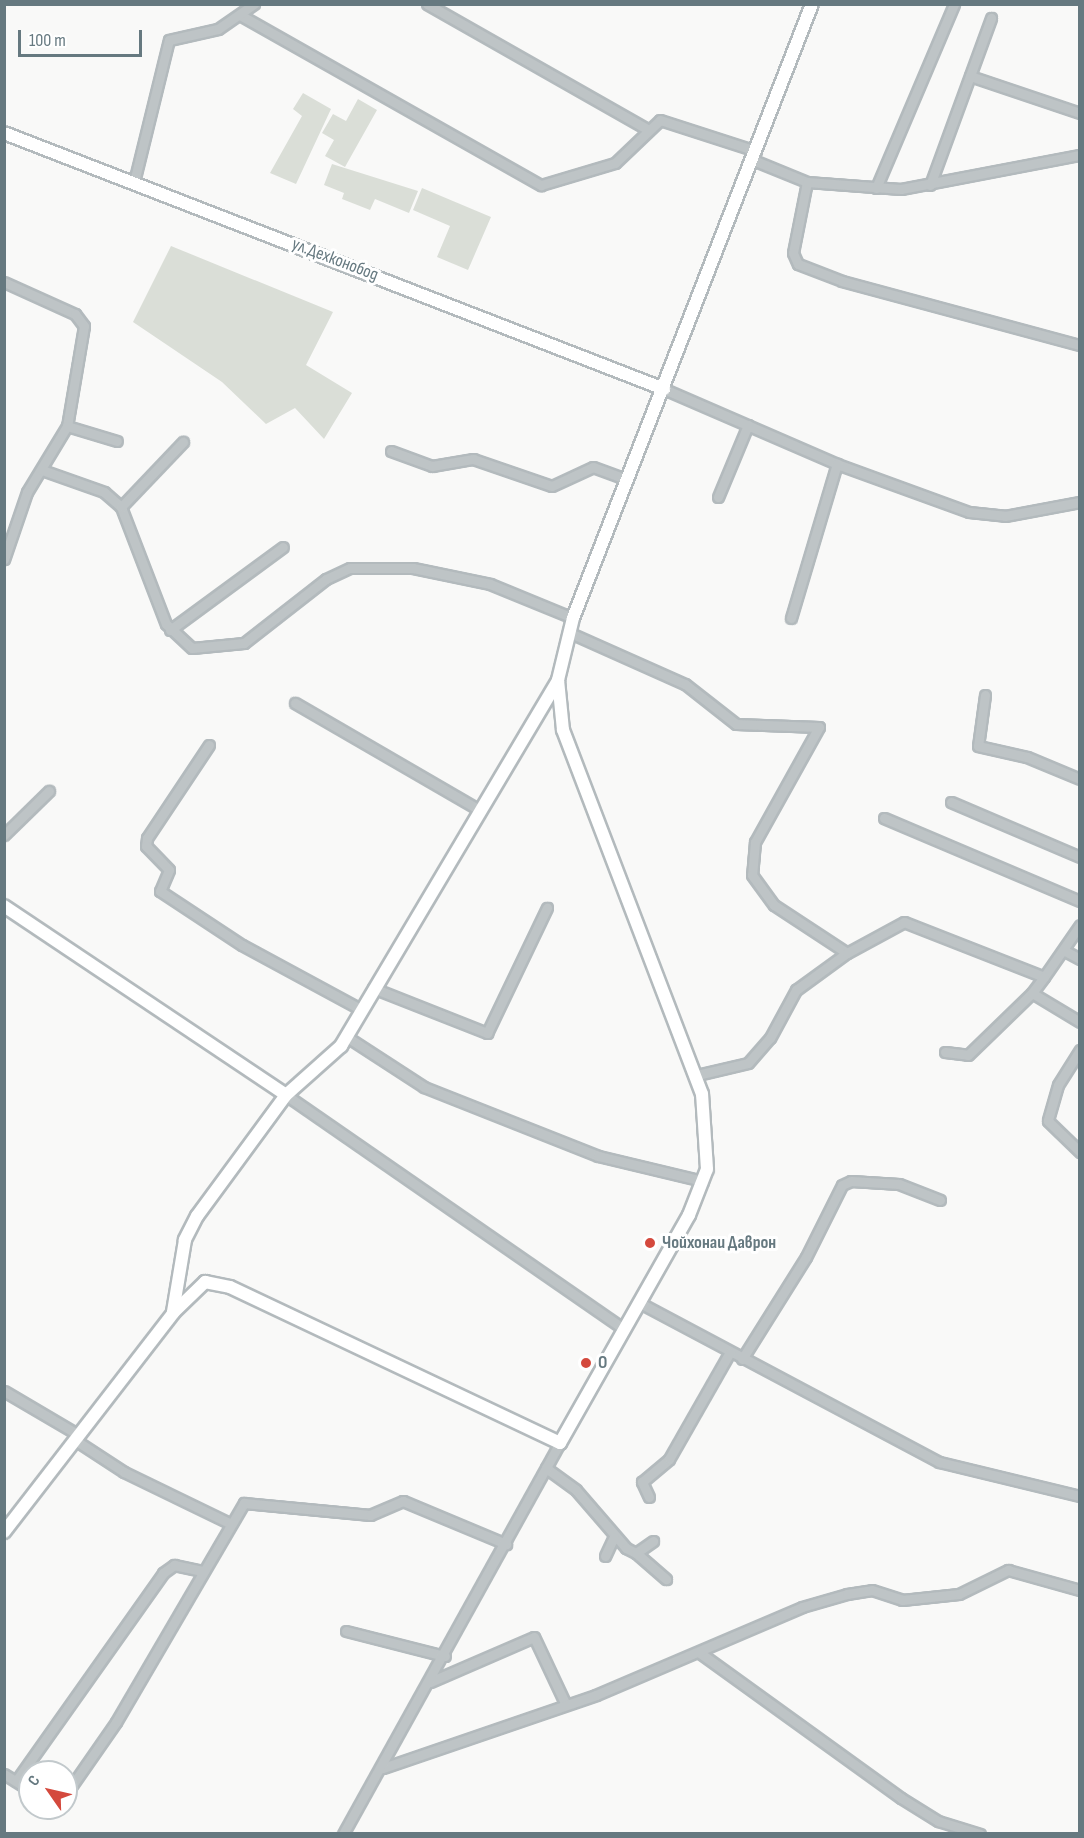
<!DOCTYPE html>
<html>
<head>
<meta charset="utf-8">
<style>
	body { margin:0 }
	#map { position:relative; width:1084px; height:1838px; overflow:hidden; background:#f9f9f8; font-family:"Sofia Sans Condensed",sans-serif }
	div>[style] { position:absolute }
	.green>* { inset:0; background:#daded7 }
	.roads { filter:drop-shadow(2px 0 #b3babd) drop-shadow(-2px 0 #b3babd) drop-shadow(0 2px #b3babd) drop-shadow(0 -2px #b3babd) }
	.street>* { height:9px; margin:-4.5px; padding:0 4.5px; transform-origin:4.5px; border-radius:4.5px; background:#bec4c6 }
	.secondary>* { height:12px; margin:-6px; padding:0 6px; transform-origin:6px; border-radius:6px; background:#fff }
	.dots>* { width:16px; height:16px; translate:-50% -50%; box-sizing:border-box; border:3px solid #fff; border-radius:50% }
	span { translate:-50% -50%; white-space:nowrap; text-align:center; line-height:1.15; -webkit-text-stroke:6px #fff; paint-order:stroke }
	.street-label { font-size:18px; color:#667980 }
	.poi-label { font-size:18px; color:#667980; font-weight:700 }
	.left { translate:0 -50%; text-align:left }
	.frame { position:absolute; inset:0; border:6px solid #667980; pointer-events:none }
	.north { position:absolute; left:18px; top:1760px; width:60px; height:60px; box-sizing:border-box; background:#fff; border:2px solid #c2c9cc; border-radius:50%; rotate:304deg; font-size:16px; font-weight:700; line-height:24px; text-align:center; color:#667980 }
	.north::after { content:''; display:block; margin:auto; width:21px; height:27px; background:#d4493d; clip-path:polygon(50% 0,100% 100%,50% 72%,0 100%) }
	.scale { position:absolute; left:18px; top:30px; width:124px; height:27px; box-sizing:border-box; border:3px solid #667980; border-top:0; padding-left:8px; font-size:18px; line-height:21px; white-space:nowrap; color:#667980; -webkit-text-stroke:4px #fff; paint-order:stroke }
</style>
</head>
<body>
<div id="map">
	<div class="green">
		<div style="clip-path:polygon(303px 93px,331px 109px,296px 184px,270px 173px,302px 116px,293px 109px)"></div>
		<div style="clip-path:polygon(358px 99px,377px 110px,345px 167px,325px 156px,334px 140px,322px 133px,333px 114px,346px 121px)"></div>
		<div style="clip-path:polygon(332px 164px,418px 191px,409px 213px,375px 199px,370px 210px,342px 199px,344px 193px,324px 185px)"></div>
		<div style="clip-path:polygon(422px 188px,491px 217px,468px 270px,437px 257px,450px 226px,413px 210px)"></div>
		<div style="clip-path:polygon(171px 246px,333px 312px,306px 365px,352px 393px,324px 439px,295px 408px,266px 424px,222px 382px,133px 322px)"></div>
	</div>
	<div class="roads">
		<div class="street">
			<div style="left:427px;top:4px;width:253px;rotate:29.6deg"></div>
			<div style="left:240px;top:15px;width:346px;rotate:29.5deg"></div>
			<div style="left:541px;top:185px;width:77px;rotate:-16.6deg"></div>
			<div style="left:615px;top:163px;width:62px;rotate:-43.7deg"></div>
			<div style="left:660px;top:120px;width:101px;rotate:17.9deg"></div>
			<div style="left:970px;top:76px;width:116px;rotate:18.6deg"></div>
			<div style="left:753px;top:160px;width:58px;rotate:22.2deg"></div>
			<div style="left:807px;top:182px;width:72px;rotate:101.2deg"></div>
			<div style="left:793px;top:253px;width:12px;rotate:66deg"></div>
			<div style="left:798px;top:264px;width:47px;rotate:21.1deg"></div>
			<div style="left:842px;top:281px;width:246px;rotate:15.1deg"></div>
			<div style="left:134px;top:182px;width:146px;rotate:-76.2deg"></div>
			<div style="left:169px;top:40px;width:50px;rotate:-12.7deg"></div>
			<div style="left:218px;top:29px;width:44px;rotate:-34.8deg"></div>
			<div style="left:807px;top:182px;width:94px;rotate:4.3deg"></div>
			<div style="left:901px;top:189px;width:182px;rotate:-10.8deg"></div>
			<div style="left:930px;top:185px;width:178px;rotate:-69.9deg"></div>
			<div style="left:876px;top:188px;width:200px;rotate:-67deg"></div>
			<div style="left:4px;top:282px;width:78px;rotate:24.3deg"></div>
			<div style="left:75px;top:314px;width:15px;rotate:53deg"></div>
			<div style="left:84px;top:326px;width:101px;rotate:99.6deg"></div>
			<div style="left:67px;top:426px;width:77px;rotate:121.2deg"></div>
			<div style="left:27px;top:492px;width:71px;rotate:108.9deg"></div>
			<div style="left:664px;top:389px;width:189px;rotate:23.4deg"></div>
			<div style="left:837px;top:464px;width:140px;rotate:20deg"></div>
			<div style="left:969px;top:512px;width:36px;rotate:6deg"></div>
			<div style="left:1005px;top:516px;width:76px;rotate:-10.6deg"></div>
			<div style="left:67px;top:426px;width:52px;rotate:16.7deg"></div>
			<div style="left:391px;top:451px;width:44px;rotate:20.1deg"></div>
			<div style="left:432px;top:466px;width:42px;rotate:-9.7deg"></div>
			<div style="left:473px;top:459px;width:83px;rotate:18.9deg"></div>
			<div style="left:552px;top:486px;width:45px;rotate:-24.9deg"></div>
			<div style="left:593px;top:467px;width:37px;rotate:20deg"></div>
			<div style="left:42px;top:470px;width:66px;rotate:19.5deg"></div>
			<div style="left:104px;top:492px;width:23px;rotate:41deg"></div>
			<div style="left:121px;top:507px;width:125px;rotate:69deg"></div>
			<div style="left:166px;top:624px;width:35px;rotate:43deg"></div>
			<div style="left:192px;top:648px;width:52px;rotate:-5.5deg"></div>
			<div style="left:244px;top:643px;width:104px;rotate:-38deg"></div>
			<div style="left:326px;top:579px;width:26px;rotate:-25deg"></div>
			<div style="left:350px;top:568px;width:63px"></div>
			<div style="left:413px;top:568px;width:79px;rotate:11.7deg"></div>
			<div style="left:490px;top:584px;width:90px;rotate:22.3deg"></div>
			<div style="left:718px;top:497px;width:78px;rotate:-67.4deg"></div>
			<div style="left:121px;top:507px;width:90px;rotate:-46.4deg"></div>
			<div style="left:791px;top:618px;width:161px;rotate:-73.4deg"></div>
			<div style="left:170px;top:630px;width:140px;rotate:-36.3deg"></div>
			<div style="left:568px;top:632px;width:128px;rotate:24deg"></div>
			<div style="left:685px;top:684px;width:65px;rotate:38.1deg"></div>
			<div style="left:736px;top:724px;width:83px;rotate:2.1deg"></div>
			<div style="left:819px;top:727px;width:132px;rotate:119.1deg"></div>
			<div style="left:755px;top:842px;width:33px;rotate:95deg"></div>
			<div style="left:752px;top:875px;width:37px;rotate:54deg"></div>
			<div style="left:774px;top:905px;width:87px;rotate:33.3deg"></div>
			<div style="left:985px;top:695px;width:51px;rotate:97.8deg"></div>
			<div style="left:978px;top:746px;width:50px;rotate:12.7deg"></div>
			<div style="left:1027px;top:757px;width:57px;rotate:22.5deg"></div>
			<div style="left:295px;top:703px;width:211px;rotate:30.1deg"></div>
			<div style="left:209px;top:745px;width:112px;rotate:123.7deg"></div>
			<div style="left:147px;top:838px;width:8px;rotate:97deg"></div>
			<div style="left:146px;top:846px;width:33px;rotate:46deg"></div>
			<div style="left:169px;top:870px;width:23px;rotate:113deg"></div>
			<div style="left:160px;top:891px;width:98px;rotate:33.4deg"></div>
			<div style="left:242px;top:945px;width:136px;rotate:28.4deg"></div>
			<div style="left:951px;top:802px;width:140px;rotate:23.1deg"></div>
			<div style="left:884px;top:818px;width:213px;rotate:23deg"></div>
			<div style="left:4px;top:835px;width:63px;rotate:-44.4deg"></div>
			<div style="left:1065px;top:951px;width:17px;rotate:28deg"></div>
			<div style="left:1044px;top:977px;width:63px;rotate:-55.3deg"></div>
			<div style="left:373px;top:988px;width:123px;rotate:21.5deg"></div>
			<div style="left:487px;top:1033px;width:139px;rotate:-64.4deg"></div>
			<div style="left:347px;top:1037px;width:92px;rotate:33deg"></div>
			<div style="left:424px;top:1087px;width:187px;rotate:21.6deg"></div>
			<div style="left:598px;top:1156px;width:108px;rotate:13.4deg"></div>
			<div style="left:1080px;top:1050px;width:41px;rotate:122.2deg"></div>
			<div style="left:1058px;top:1085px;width:37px;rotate:106deg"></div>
			<div style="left:1048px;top:1121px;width:45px;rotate:44.1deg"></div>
			<div style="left:945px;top:1052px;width:23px;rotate:7deg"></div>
			<div style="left:968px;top:1055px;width:89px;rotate:-44.1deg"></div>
			<div style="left:697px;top:1075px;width:52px;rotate:-13.2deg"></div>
			<div style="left:748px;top:1063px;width:33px;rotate:-49deg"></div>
			<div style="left:770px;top:1038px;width:55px;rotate:-61.6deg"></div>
			<div style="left:796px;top:990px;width:63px;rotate:-36deg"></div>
			<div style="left:847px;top:953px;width:65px;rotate:-28.5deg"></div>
			<div style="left:904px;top:922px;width:150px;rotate:21.4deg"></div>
			<div style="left:1044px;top:977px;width:20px;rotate:127deg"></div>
			<div style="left:1032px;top:993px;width:56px;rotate:31.1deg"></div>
			<div style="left:286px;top:1095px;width:410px;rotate:34.7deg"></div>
			<div style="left:640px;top:1303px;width:339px;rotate:28deg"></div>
			<div style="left:939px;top:1462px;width:145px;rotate:13.6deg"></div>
			<div style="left:742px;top:1359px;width:120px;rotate:-57.9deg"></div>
			<div style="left:806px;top:1257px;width:80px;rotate:-63.4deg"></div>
			<div style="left:842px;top:1185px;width:10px;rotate:-24deg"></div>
			<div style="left:851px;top:1181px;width:48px;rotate:3.6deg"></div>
			<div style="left:899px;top:1184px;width:44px;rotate:21.3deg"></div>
			<div style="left:4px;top:1391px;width:87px;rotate:30.4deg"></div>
			<div style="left:75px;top:1440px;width:59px;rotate:33.1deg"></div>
			<div style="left:124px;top:1472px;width:117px;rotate:25.9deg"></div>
			<div style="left:546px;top:1468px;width:37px;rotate:36deg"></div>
			<div style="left:576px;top:1490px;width:77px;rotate:49.2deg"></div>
			<div style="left:626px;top:1548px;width:11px;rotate:27deg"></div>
			<div style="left:636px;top:1553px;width:21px;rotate:-35deg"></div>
			<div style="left:649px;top:1497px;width:17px;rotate:-115deg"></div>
			<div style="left:642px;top:1482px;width:35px;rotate:-40deg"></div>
			<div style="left:669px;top:1459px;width:123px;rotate:-60.3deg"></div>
			<div style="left:636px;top:1553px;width:40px;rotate:41deg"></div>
			<div style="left:605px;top:1556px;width:21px;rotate:-65deg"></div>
			<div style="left:346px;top:1631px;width:102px;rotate:14.2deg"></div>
			<div style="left:700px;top:1653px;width:248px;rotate:35.8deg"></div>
			<div style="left:901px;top:1798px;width:44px;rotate:31.9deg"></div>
			<div style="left:938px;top:1821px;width:44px;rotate:17.2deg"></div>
			<div style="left:430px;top:1682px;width:113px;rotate:-23.4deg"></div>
			<div style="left:534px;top:1637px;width:75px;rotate:64.8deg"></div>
			<div style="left:383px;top:1768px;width:225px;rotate:-18.9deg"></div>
			<div style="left:596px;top:1695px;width:224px;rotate:-23.1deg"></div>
			<div style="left:802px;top:1607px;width:47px;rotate:-16.1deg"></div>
			<div style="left:847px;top:1594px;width:25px;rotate:-9deg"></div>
			<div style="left:872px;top:1590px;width:32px;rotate:18deg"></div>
			<div style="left:902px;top:1600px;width:57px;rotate:-6deg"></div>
			<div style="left:959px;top:1594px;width:55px;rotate:-26.1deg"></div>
			<div style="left:1008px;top:1570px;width:75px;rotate:15.5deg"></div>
			<div style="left:4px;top:1774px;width:31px;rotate:32deg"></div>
			<div style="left:16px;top:1781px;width:255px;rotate:-54.7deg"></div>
			<div style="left:163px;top:1573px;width:14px;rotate:-36deg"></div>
			<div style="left:174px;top:1565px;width:30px;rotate:12deg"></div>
			<div style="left:66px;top:1794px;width:88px;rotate:-55.2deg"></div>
			<div style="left:116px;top:1722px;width:254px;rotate:-59.7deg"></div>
			<div style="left:244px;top:1503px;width:127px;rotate:5.4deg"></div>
			<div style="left:370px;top:1515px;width:36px;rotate:-23deg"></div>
			<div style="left:403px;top:1501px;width:112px;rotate:22.7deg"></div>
			<div style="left:343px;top:1834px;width:447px;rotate:-61deg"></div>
		</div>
		<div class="secondary">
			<div style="left:4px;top:133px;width:708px;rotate:21.2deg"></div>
			<div style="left:4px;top:906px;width:339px;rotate:33.8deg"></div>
			<div style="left:286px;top:1095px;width:150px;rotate:126.3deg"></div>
			<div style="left:197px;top:1216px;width:27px;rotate:117deg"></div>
			<div style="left:185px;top:1240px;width:73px;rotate:99.5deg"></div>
			<div style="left:286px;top:1095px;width:74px;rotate:-41.7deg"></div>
			<div style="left:341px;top:1046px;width:425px;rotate:-59.3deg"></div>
			<div style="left:4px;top:1532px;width:277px;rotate:-52.3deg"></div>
			<div style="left:173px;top:1313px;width:45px;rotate:-44.1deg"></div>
			<div style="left:205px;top:1282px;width:25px;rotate:11deg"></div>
			<div style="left:230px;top:1287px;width:365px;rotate:25.3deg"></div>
			<div style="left:560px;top:1443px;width:262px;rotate:-60.5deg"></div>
			<div style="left:689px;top:1215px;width:49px;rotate:-68.6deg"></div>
			<div style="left:707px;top:1169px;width:75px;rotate:-93.8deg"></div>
			<div style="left:702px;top:1094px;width:390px;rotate:-110.9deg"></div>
			<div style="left:563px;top:730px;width:50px;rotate:-95.7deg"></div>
			<div style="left:558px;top:680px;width:64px;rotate:-76.4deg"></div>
			<div style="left:573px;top:618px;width:659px;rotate:-68.73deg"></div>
		</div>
	</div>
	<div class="dots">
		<div style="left:650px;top:1243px;background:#d4493d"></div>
		<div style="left:586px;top:1363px;background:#d4493d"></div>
	</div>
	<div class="street-label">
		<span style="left:335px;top:260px;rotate:21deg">ул.Дехконобод</span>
	</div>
	<div class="poi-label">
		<span class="left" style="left:662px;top:1243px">Чойхонаи Даврон</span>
		<span class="left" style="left:598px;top:1363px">O</span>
	</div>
	<div class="frame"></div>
	<div class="north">С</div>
	<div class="scale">100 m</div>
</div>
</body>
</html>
